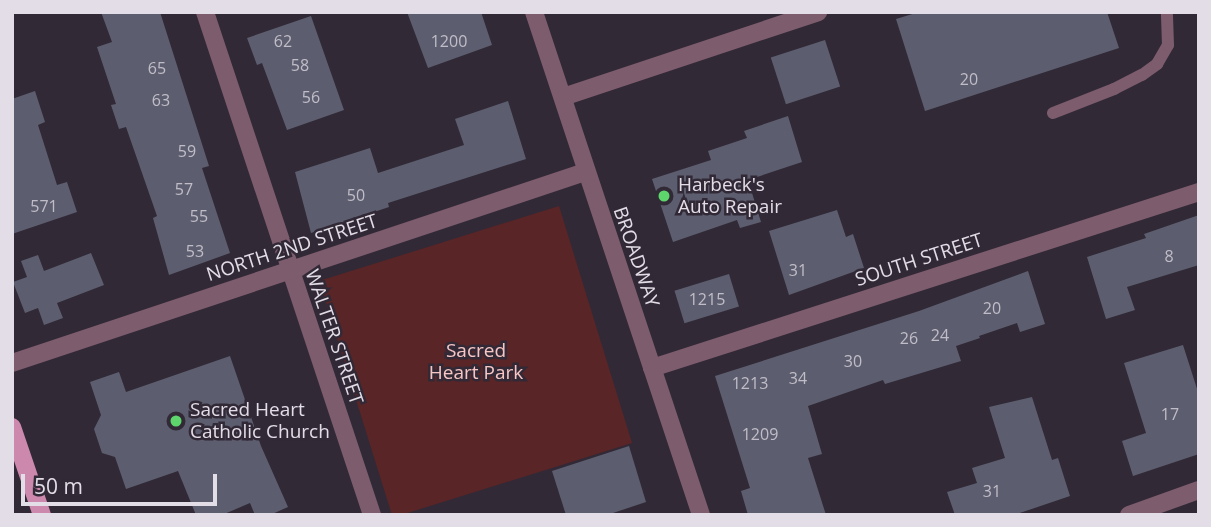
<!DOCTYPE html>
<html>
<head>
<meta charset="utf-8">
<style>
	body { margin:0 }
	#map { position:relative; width:1211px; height:527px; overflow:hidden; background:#322937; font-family:"Open Sans",sans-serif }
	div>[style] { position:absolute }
	.green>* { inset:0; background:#5a2526 }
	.building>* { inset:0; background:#5c5e6f; transform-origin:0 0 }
	.service>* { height:12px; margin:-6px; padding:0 6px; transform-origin:6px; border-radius:6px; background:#7d5c6d }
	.minor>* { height:18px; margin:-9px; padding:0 9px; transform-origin:9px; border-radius:9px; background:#7d5c6d }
	.tertiary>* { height:18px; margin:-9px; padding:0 9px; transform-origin:9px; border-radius:9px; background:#7d5c6d }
	.primary>* { height:18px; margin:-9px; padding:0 9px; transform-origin:9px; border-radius:9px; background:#cd88ad }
	.dots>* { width:19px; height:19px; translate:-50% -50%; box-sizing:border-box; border:4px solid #322937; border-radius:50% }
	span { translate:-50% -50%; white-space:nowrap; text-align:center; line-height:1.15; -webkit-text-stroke:5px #322937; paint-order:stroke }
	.number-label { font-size:16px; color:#c0bdc8 }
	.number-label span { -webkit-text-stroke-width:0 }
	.poi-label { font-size:19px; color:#e2dde6 }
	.left { translate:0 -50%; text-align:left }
	.street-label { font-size:19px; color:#e2dde6 }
	.park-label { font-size:19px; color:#f7c5c3 }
	.frame { position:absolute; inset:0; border:14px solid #e2dde6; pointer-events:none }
	.scale { position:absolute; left:21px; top:474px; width:196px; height:32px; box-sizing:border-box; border:4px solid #e2dde6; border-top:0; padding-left:9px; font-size:21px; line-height:24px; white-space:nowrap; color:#e2dde6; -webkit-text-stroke:5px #322937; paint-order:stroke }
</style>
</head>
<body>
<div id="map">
	<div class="green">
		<div style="clip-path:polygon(559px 206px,632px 443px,401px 515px,392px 515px,319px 281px)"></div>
	</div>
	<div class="building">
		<div style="clip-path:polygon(101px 12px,160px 12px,209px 166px,202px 168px,230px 253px,169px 275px,153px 218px,157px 216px,126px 127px,119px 129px,111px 105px,116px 104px,97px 47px,112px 42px)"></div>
		<div style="clip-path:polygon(407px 12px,481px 12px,492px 45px,428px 68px)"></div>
		<div style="clip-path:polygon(919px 12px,1107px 12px,1119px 48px,925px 111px,896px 19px)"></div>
		<div style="clip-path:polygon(311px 16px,344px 110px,287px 130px,262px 63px,257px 65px,247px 38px)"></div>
		<div style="left:825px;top:40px;width:49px;height:57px;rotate:72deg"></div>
		<div style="clip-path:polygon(35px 91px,45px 122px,38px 125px,57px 185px,67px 182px,77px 212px,12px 234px,12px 99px)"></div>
		<div style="clip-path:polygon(508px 101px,526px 159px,388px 203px,389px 207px,311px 233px,295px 172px,370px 148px,378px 173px,464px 145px,455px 119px)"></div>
		<div style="clip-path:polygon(788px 116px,802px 162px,748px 180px,761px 222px,740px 228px,737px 220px,673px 242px,652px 179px,711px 160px,708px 151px,747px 138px,744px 131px)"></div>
		<div style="clip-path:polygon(837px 210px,846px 237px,853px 234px,864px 268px,789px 295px,769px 231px)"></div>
		<div style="clip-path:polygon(1199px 215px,1199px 265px,1127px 287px,1135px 310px,1106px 319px,1087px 257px,1146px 238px,1144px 234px)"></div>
		<div style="clip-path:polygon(91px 253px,104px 285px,57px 303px,63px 318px,44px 325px,38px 308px,25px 313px,13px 282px,27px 277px,21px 261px,38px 255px,44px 271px)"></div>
		<div style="clip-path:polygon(1028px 271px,1045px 324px,1020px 332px,1017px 323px,979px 336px,980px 338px,956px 346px,961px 361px,885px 384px,883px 380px,808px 406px,822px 454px,808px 458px,826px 515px,748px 515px,741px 491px,750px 488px,715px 376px,919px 311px)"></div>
		<div style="left:729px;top:274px;width:34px;height:57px;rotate:73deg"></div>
		<div style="clip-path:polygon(1183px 345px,1199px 395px,1199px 454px,1133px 476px,1122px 441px,1146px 433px,1124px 363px)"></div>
		<div style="clip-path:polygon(230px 356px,261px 446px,288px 507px,270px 515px,255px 515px,250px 503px,222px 515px,196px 515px,178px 471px,126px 489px,115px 457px,102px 453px,94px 429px,101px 415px,90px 382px,119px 372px,126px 392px)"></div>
		<div style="clip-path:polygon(1032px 397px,1052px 460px,1058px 458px,1070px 496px,1014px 515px,955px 515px,947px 492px,977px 483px,972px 468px,1005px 458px,989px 407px)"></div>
		<div style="clip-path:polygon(629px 446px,646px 502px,607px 515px,566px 515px,552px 471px)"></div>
	</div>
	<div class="service">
		<div style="left:1053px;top:113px;width:66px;rotate:-21.5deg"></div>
		<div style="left:1114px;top:89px;width:31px;rotate:-27deg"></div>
		<div style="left:1142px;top:75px;width:19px;rotate:-36deg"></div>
		<div style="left:1157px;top:64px;width:22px;rotate:-60deg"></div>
		<div style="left:1168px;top:45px;width:33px;rotate:-92deg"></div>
	</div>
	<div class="minor">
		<div style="left:205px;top:12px;width:530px;rotate:71.63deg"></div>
		<div style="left:563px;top:97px;width:269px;rotate:-18.4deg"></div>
		<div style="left:12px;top:363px;width:604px;rotate:-18.43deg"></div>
		<div style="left:652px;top:368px;width:575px;rotate:-17.84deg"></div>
	</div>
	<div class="tertiary">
		<div style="left:534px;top:12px;width:530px;rotate:71.63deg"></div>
		<div style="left:1129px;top:515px;width:74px;rotate:-19.7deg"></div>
	</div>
	<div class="primary">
		<div style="left:12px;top:427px;width:93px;rotate:71.2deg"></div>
	</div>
	<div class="dots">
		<div style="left:664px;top:196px;background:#5ed56c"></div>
		<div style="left:176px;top:421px;background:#5ed56c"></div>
	</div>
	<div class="number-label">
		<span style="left:283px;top:41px">62</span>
		<span style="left:449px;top:41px">1200</span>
		<span style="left:300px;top:65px">58</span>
		<span style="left:157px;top:68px">65</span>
		<span style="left:969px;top:79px">20</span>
		<span style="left:311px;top:97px">56</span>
		<span style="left:161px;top:100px">63</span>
		<span style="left:187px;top:151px">59</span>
		<span style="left:184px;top:189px">57</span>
		<span style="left:356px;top:195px">50</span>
		<span style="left:44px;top:206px">571</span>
		<span style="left:199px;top:216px">55</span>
		<span style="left:195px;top:251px">53</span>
		<span style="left:1169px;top:256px">8</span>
		<span style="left:798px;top:270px">31</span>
		<span style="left:707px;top:299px">1215</span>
		<span style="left:992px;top:308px">20</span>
		<span style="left:940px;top:335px">24</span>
		<span style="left:909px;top:338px">26</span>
		<span style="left:853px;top:361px">30</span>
		<span style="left:798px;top:378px">34</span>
		<span style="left:750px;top:383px">1213</span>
		<span style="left:1170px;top:414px">17</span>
		<span style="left:760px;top:434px">1209</span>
		<span style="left:992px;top:491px">31</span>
	</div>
	<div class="poi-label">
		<span class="left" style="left:678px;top:196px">Harbeck's<br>Auto Repair</span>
		<span class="left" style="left:190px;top:421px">Sacred Heart<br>Catholic Church</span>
	</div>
	<div class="street-label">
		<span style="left:292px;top:248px;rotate:-18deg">NORTH 2ND STREET</span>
		<span style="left:636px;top:257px;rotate:71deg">BROADWAY</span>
		<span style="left:919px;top:260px;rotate:-18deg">SOUTH STREET</span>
		<span style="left:334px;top:337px;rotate:71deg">WALTER STREET</span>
	</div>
	<div class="park-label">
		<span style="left:476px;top:362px">Sacred<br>Heart Park</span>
	</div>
	<div class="frame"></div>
	<div class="scale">50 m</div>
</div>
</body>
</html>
